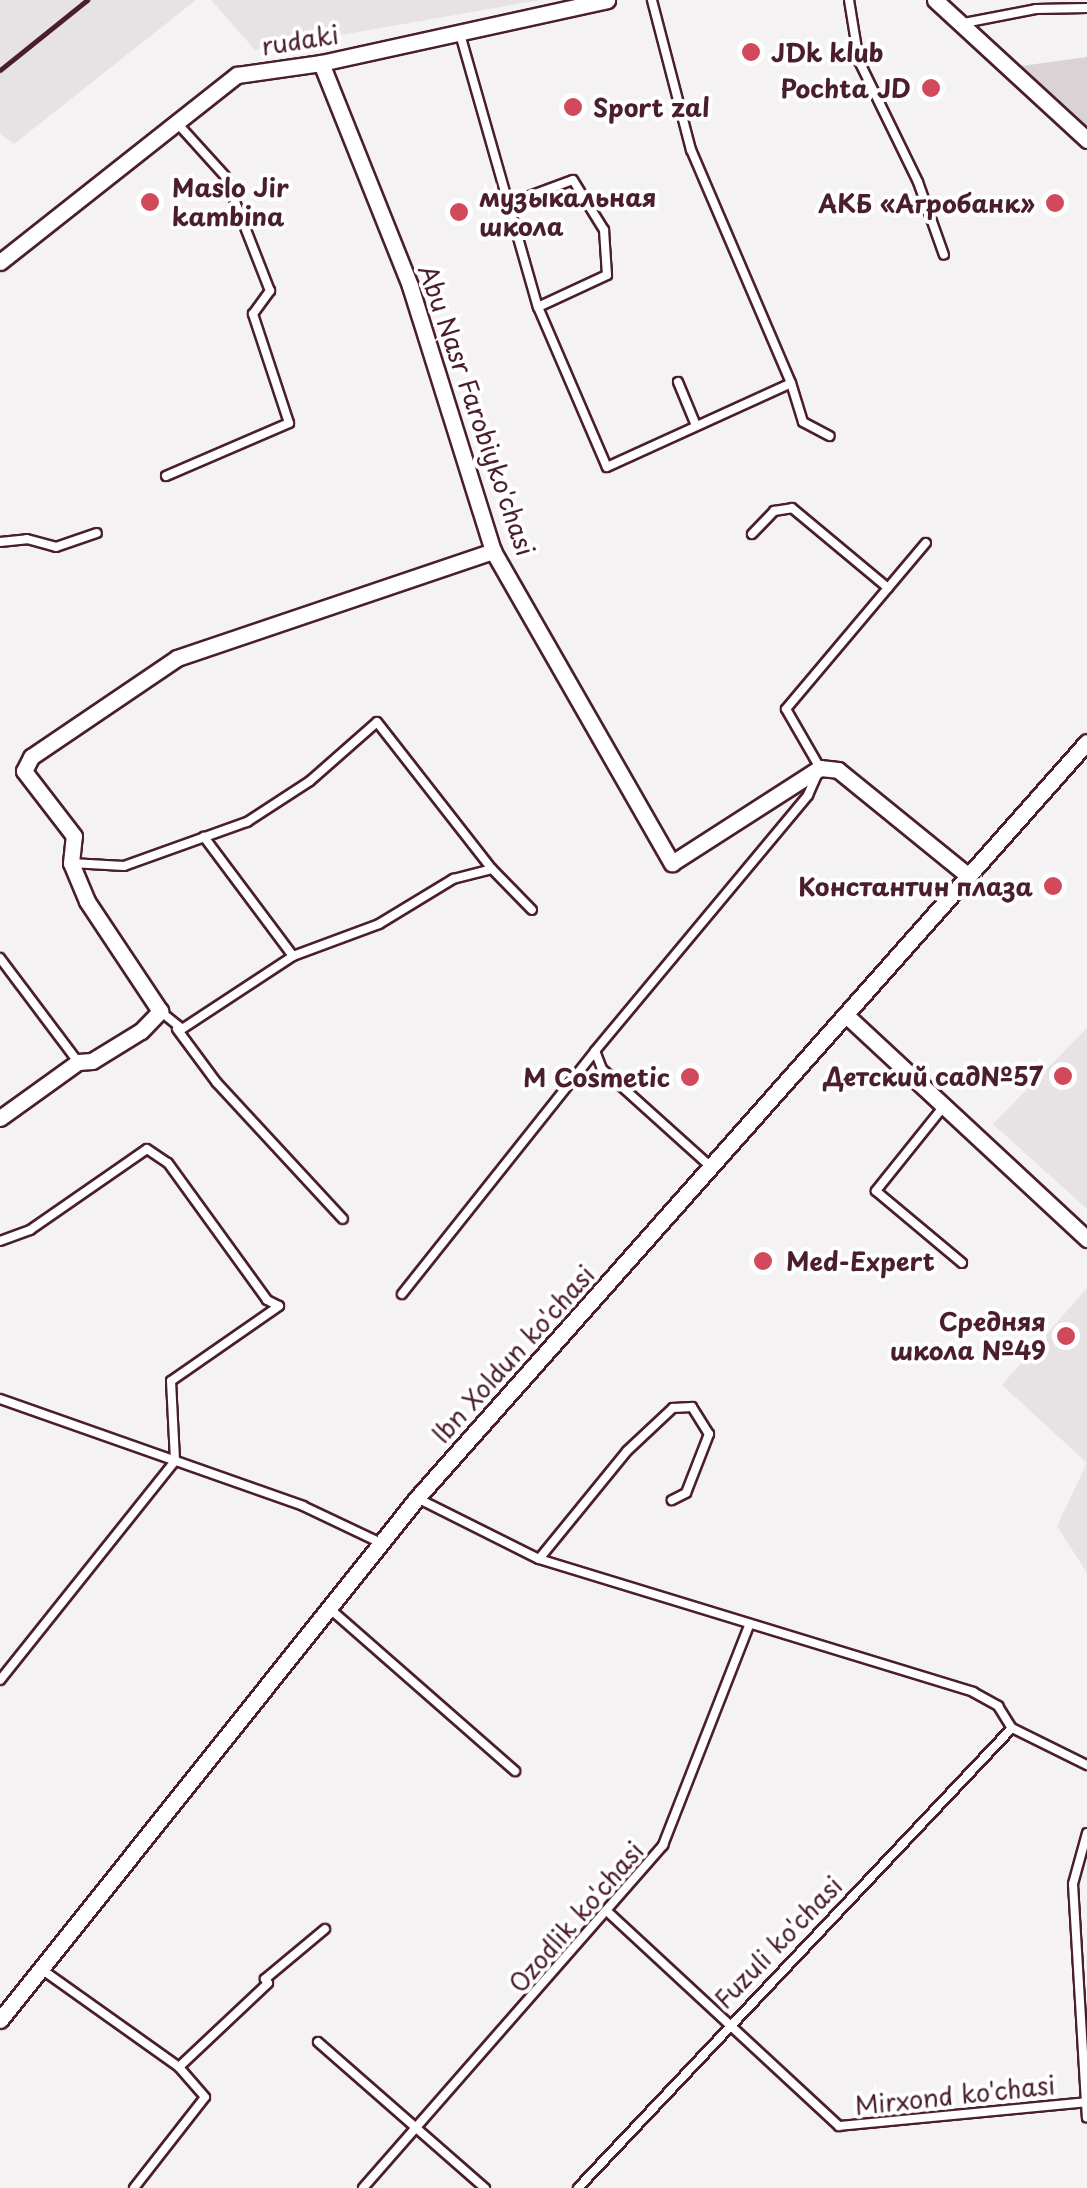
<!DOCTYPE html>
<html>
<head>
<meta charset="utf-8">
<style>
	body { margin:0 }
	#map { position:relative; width:1087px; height:2188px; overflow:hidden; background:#f4f2f2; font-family:"Playpen Sans",sans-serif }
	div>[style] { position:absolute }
	.built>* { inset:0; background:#e7e2e3 }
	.green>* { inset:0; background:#dbd2d5 }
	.roads { filter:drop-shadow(2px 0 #4a1f2b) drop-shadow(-2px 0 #4a1f2b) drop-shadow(0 2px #4a1f2b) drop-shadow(0 -2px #4a1f2b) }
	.lane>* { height:8px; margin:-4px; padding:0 4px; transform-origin:4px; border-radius:4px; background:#fff }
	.street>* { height:15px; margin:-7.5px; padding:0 7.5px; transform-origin:7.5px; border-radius:7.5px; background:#fff }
	.rail>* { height:5px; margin:-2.5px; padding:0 2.5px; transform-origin:2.5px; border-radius:2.5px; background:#4a1f2b }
	.dots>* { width:28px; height:28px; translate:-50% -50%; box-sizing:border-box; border:5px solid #fff; border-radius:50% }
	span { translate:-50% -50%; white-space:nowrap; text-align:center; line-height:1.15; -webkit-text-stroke:8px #fff; paint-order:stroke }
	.street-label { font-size:25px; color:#4a1f2b }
	.poi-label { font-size:25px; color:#4a1f2b; font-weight:700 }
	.left { translate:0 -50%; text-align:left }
	.right { translate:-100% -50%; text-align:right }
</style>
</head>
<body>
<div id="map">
	<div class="built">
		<div style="clip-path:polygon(0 0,196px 0,14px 144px,0 134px)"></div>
		<div style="clip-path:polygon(211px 0,540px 0,255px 50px)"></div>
		<div style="clip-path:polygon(1087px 1028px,1087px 1209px,993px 1124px)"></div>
		<div style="clip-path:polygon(1087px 1288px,1087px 1463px,1002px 1385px)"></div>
		<div style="clip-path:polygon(1087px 1463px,1087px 1573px,1057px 1526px)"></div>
	</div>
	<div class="green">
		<div style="clip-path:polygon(1087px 57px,1087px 128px,1015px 67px)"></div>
	</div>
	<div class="roads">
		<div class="lane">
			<div style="left:849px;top:0;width:62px;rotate:80.7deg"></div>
			<div style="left:859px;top:61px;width:135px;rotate:64deg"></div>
			<div style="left:918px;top:182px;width:77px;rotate:70.4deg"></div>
			<div style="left:964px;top:23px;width:73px;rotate:-11deg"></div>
			<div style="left:1036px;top:9px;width:51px;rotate:-1.1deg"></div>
			<div style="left:460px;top:34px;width:284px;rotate:74.1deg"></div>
			<div style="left:538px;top:307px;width:174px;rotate:66.7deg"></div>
			<div style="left:607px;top:467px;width:202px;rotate:-24.5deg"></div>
			<div style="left:791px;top:383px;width:254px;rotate:-113.2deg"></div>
			<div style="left:691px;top:150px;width:155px;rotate:-104.6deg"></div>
			<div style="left:508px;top:204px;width:69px;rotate:-20.3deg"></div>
			<div style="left:573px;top:180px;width:59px;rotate:58.2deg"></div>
			<div style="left:604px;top:230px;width:45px;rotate:86.2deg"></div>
			<div style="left:607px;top:275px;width:76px;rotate:155.1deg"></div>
			<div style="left:678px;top:382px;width:44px;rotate:67.5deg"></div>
			<div style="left:791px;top:383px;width:41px;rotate:72.9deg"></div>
			<div style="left:803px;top:422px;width:30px;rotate:28deg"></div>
			<div style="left:166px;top:476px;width:134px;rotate:-23.3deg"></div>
			<div style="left:289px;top:423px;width:115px;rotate:-108.3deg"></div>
			<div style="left:253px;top:314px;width:29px;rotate:-54deg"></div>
			<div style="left:270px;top:291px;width:123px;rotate:-111.4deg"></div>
			<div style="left:225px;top:176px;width:70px;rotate:-132.1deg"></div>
			<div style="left:752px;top:534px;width:32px;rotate:-46deg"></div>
			<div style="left:774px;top:511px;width:18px;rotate:-9deg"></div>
			<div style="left:792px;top:508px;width:125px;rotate:39.8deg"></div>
			<div style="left:0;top:542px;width:27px;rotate:-6deg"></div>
			<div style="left:27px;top:539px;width:30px;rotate:15deg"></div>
			<div style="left:56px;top:547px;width:43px;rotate:-18.9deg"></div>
			<div style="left:71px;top:863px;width:53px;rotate:3.2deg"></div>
			<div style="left:124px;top:866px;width:131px;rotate:-19.7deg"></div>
			<div style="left:247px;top:822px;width:75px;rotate:-33.1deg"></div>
			<div style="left:310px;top:781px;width:89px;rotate:-41.4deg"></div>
			<div style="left:377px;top:722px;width:187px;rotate:52deg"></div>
			<div style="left:293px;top:956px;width:92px;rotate:-20.4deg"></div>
			<div style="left:379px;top:924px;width:87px;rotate:-31.3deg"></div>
			<div style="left:453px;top:879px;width:40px;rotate:-14.4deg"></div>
			<div style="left:492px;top:869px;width:57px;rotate:45.7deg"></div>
			<div style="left:0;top:958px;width:130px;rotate:53.1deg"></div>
			<div style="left:160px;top:1011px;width:28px;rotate:39deg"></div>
			<div style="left:182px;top:1029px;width:133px;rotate:-33.3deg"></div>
			<div style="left:293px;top:956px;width:149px;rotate:-126.8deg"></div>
			<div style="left:177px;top:1029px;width:67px;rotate:53.5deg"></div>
			<div style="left:217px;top:1083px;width:185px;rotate:47.2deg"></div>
			<div style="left:944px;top:1106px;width:109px;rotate:128.7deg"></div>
			<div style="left:876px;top:1191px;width:112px;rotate:39.9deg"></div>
			<div style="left:711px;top:1167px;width:147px;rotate:-138deg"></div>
			<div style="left:602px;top:1069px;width:19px;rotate:-111deg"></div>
			<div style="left:595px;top:1051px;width:333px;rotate:-50.2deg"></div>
			<div style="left:808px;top:795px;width:30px;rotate:-66deg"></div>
			<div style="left:820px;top:768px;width:68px;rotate:-120deg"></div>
			<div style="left:786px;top:709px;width:217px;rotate:-49.9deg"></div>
			<div style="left:0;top:1241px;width:32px;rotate:-20deg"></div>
			<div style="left:30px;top:1230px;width:142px;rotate:-34.7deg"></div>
			<div style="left:147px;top:1149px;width:25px;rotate:34deg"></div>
			<div style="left:168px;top:1163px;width:169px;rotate:54.1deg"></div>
			<div style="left:267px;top:1300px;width:13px;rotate:27deg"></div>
			<div style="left:279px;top:1306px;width:131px;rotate:145.2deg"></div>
			<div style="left:171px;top:1381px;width:80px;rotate:87.1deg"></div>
			<div style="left:175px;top:1461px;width:280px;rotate:128.6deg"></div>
			<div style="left:402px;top:1294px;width:310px;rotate:-51.5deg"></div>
			<div style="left:0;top:1399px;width:321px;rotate:19.4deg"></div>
			<div style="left:303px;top:1506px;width:86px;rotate:25.4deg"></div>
			<div style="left:417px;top:1498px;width:136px;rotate:26.6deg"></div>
			<div style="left:539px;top:1559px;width:454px;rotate:17deg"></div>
			<div style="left:973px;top:1692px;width:29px;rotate:29deg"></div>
			<div style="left:998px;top:1706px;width:26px;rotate:58deg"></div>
			<div style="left:1012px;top:1728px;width:84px;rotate:26.3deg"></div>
			<div style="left:539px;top:1559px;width:139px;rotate:-50.8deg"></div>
			<div style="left:627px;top:1451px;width:63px;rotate:-43.1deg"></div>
			<div style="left:673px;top:1408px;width:19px;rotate:-3deg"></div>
			<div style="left:692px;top:1407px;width:32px;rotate:58deg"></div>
			<div style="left:709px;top:1434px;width:63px;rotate:111.3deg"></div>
			<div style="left:686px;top:1493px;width:16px;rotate:153deg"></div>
			<div style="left:330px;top:1609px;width:246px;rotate:41.2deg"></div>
			<div style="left:1087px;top:1833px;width:53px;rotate:105.4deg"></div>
			<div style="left:1073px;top:1884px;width:234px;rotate:86.6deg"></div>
			<div style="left:610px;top:1914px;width:312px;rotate:42.8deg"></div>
			<div style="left:839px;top:2126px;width:249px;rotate:-5.5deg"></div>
			<div style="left:44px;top:1971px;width:166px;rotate:35.4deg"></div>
			<div style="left:179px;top:2067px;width:122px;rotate:-43.3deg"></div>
			<div style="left:268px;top:1983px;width:5px;rotate:-127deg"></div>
			<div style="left:265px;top:1979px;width:78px;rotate:-39.8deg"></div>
			<div style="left:318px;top:2042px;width:222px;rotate:41.2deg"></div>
			<div style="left:134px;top:2188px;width:115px;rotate:-52deg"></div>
			<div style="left:205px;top:2097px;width:40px;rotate:-131deg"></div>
			<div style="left:363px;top:2188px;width:456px;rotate:-48.8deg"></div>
			<div style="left:663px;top:1845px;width:233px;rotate:-68.6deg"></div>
			<div style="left:578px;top:2188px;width:632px;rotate:-46.67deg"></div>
		</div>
		<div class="street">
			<div style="left:935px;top:0;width:207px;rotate:42.6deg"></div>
			<div style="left:321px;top:63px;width:240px;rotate:68.2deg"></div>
			<div style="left:410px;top:286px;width:278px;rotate:72.6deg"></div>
			<div style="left:493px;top:551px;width:360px;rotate:60.2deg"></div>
			<div style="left:672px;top:863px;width:176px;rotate:-32.7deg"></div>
			<div style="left:820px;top:768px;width:18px;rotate:6deg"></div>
			<div style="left:838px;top:770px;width:166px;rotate:39.1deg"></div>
			<div style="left:0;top:262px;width:302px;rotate:-38.3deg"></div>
			<div style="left:237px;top:75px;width:85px;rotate:-8.1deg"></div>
			<div style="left:321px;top:63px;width:293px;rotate:-12.4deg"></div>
			<div style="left:847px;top:1016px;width:328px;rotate:42.9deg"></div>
			<div style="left:0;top:1118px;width:96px;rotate:-35.7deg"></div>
			<div style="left:78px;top:1062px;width:14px;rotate:-4deg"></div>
			<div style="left:92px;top:1061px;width:57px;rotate:-31.5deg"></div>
			<div style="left:141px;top:1031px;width:28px;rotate:-46deg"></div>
			<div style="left:160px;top:1011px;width:132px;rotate:-123.6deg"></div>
			<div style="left:87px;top:901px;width:41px;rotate:-112.8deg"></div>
			<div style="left:71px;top:863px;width:27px;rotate:-84deg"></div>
			<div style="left:74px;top:836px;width:82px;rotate:-127.6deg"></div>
			<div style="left:24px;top:771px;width:16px;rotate:-63deg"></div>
			<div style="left:31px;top:757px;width:176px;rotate:-34.1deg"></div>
			<div style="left:177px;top:658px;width:334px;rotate:-18.7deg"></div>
			<div style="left:0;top:2020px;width:668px;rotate:-51.38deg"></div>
			<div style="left:417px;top:1498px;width:1010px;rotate:-48.45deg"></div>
		</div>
	</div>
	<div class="rail">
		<div style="left:0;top:70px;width:112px;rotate:-38.8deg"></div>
	</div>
	<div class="dots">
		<div style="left:751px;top:52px;background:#d1495b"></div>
		<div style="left:931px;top:88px;background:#d1495b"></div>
		<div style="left:573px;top:107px;background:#d1495b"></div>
		<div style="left:150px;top:202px;background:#d1495b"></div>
		<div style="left:1055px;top:203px;background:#d1495b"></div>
		<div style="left:459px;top:212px;background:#d1495b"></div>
		<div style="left:1053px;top:886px;background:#d1495b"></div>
		<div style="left:1063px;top:1076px;background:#d1495b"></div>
		<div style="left:690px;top:1077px;background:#d1495b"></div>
		<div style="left:763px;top:1261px;background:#d1495b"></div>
		<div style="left:1066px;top:1336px;background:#d1495b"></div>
	</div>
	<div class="street-label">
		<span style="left:300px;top:40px;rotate:-9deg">rudaki</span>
		<span style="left:477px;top:410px;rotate:71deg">Abu Nasr Farobiyko'chasi</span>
		<span style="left:513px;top:1354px;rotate:-48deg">Ibn Xoldun ko'chasi</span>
		<span style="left:576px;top:1917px;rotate:-49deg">Ozodlik ko'chasi</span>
		<span style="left:778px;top:1942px;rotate:-46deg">Fuzuli ko'chasi</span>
		<span style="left:955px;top:2095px;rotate:-6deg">Mirxond ko'chasi</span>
	</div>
	<div class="poi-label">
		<span class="left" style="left:771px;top:52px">JDk klub</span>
		<span class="right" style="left:911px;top:88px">Pochta JD</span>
		<span class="left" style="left:593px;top:107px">Sport zal</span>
		<span class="left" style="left:172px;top:202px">Maslo Jir<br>kambina</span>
		<span class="left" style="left:479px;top:212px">музыкальная<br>школа</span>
		<span class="right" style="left:1035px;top:203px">АКБ «Агробанк»</span>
		<span class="right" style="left:1033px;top:886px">Константин плаза</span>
		<span class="right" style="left:1043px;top:1076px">Детский сад№57</span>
		<span class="right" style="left:670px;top:1077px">M Cosmetic</span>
		<span class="left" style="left:786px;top:1261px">Med-Expert</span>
		<span class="right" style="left:1046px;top:1336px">Средняя<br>школа №49</span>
	</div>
</div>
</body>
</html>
